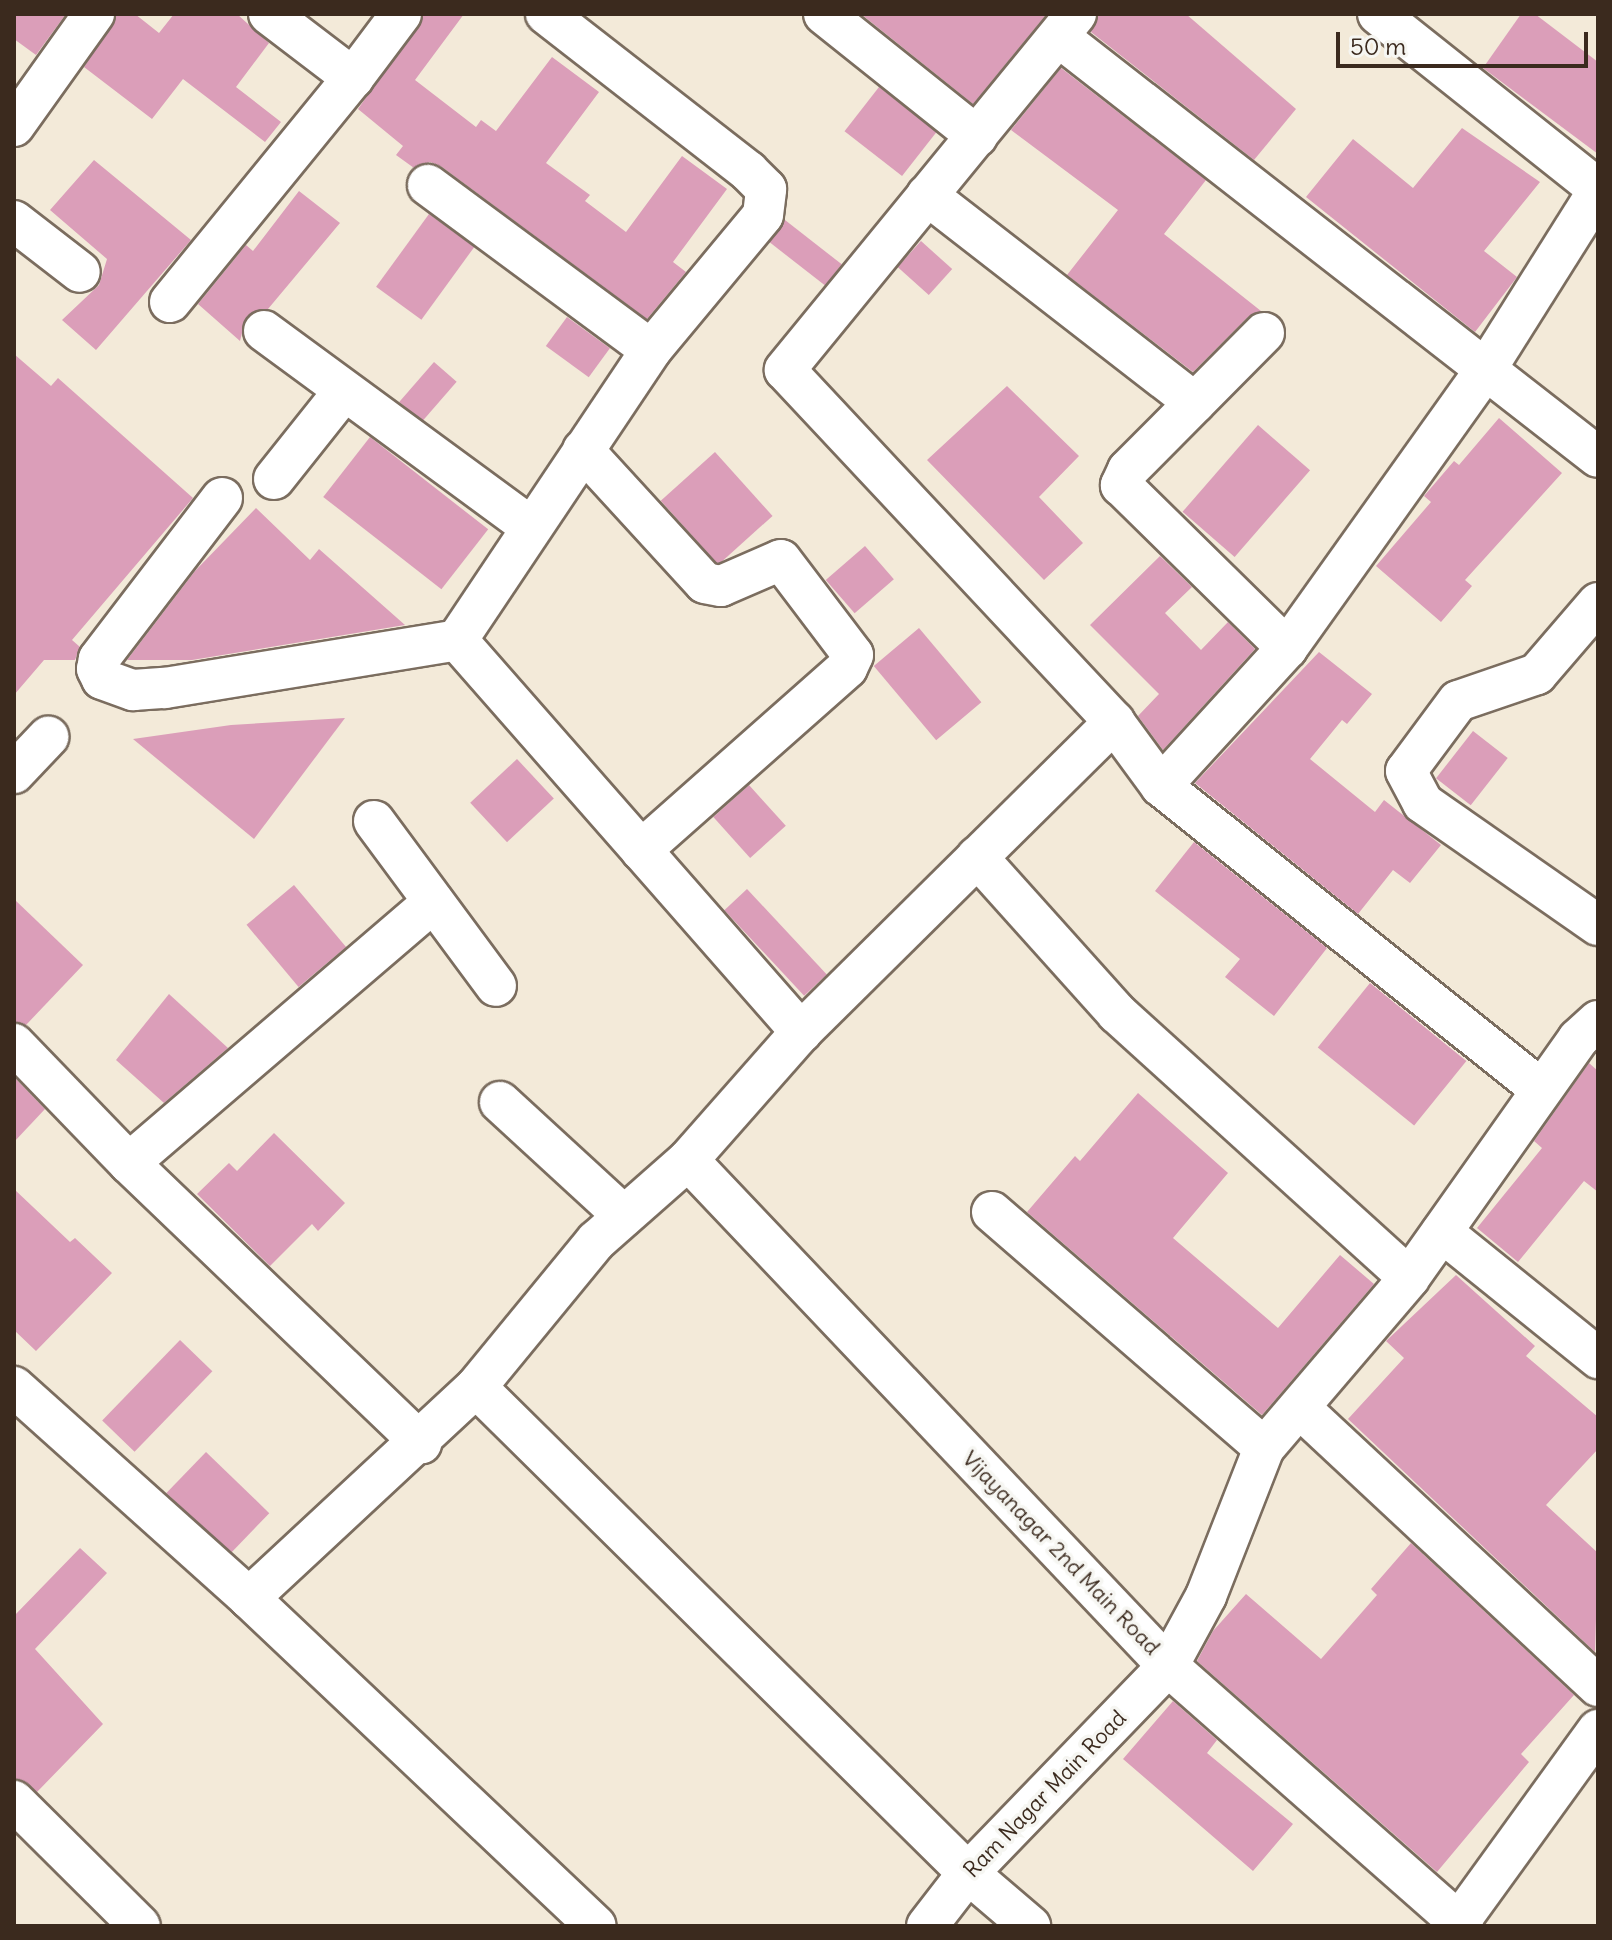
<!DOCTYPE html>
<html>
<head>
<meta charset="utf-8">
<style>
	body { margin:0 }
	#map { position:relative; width:1612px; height:1940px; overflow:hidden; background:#f3ead9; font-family:Delius,sans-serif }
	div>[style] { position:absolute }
	.building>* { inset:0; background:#db9eb9; transform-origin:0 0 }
	.roads { filter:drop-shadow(2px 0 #7b6d5f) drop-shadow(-2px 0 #7b6d5f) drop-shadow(0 2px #7b6d5f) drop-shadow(0 -2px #7b6d5f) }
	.street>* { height:40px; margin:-20px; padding:0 20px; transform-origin:20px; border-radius:20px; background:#fff }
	span { translate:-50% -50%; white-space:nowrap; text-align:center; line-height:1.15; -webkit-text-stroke:7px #f6f6f2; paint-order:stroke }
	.street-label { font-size:22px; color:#3b2a1e }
	.frame { position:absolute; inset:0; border:16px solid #3b2a1e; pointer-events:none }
	.scale { position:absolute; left:1336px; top:32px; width:252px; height:36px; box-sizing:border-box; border:4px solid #3b2a1e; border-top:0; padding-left:10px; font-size:24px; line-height:28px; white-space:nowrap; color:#3b2a1e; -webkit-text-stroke:6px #f6f6f2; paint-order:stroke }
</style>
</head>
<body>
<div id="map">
	<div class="building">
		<div style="clip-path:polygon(14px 14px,66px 14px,36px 55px,14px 39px)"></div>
		<div style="clip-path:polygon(117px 14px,135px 14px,159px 33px,174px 14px,237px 14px,269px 43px,236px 87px,281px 122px,265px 142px,183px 79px,152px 119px,84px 67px)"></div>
		<div style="clip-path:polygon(424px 14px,464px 14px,415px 80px,476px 127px,481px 120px,496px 131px,552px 57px,599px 92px,546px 163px,590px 195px,585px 201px,626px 232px,682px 156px,727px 189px,673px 262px,686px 272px,647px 319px,442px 167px,430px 162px,414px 168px,396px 155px,403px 146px,358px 109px)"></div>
		<div style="clip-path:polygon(861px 14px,1042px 14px,1045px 16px,973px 104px)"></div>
		<div style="clip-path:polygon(1098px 14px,1186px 14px,1296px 109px,1254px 160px,1091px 32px)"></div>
		<div style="clip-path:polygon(1521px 14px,1535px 14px,1598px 62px,1598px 154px,1483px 68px)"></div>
		<div style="clip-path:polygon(1061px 68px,1206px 180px,1164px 234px,1261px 311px,1248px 317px,1193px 372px,1067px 275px,1118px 210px,1011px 130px)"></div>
		<div style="left:879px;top:87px;width:73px;height:56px;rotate:38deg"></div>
		<div style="clip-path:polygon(1462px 128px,1540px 182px,1484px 251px,1517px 277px,1475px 332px,1306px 197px,1353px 139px,1413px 188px)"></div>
		<div style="clip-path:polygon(94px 160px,191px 240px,96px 350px,62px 320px,99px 285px,107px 259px,50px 210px)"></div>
		<div style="clip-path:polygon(299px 191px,340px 223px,268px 309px,246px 317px,240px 341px,198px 304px,246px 245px,253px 251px)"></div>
		<div style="left:429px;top:214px;width:56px;height:90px;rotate:36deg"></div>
		<div style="left:785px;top:220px;width:72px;height:27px;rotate:38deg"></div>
		<div style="left:921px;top:241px;width:42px;height:35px;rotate:42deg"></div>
		<div style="left:567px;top:317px;width:53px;height:36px;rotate:36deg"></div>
		<div style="clip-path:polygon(14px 354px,51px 386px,58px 378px,193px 498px,72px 640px,80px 647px,75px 660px,44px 660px,14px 695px)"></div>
		<div style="left:434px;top:362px;width:30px;height:53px;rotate:41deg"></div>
		<div style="clip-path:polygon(1007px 386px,1079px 456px,1039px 497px,1083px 543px,1044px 580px,927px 460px)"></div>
		<div style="clip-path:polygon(1499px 418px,1562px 473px,1465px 580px,1472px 586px,1441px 622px,1376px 566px,1431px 502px,1424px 496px,1454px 461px,1459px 465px)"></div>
		<div style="left:1258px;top:425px;width:69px;height:115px;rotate:41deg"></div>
		<div style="left:370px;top:437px;width:150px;height:76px;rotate:38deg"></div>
		<div style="left:715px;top:452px;width:86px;height:73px;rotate:48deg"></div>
		<div style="clip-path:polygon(256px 508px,310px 560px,319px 549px,405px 625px,192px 660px,127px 660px,195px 571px)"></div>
		<div style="left:865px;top:546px;width:44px;height:52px;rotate:49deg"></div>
		<div style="clip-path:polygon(1160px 556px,1192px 587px,1165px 613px,1201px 650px,1228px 622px,1255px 649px,1163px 750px,1138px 716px,1159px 694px,1090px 625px)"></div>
		<div style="left:919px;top:628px;width:97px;height:59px;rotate:50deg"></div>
		<div style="clip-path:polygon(1319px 652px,1372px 694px,1347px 724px,1342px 720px,1310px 759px,1375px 812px,1384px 800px,1441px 845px,1410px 883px,1393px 870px,1358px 914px,1195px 783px)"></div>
		<div style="clip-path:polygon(345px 718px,254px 839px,133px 739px,231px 725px)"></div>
		<div style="left:1473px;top:731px;width:44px;height:60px;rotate:38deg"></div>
		<div style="left:517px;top:759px;width:54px;height:64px;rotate:47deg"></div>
		<div style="left:749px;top:785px;width:55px;height:48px;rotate:48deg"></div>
		<div style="clip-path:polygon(1194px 842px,1327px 948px,1274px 1016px,1225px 977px,1240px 959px,1155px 891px)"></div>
		<div style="left:294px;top:885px;width:81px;height:62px;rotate:50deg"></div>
		<div style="left:747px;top:889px;width:117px;height:31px;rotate:47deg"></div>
		<div style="clip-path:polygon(14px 899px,83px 965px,26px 1025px,14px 1022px)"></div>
		<div style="left:1370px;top:983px;width:124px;height:83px;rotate:39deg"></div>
		<div style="clip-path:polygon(169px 994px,228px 1048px,164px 1103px,116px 1060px)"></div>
		<div style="clip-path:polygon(1589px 1063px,1598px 1071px,1598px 1192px,1584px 1181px,1518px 1262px,1477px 1228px,1542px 1148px,1534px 1141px)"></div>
		<div style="clip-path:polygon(14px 1077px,45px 1109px,14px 1142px)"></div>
		<div style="clip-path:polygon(1138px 1093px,1228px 1173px,1173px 1238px,1278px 1328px,1340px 1255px,1374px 1284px,1262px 1415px,1027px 1212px,1075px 1156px,1080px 1161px)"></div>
		<div style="clip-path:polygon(274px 1133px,345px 1203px,318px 1231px,312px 1224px,270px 1266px,197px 1194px,229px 1163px,237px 1171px)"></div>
		<div style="clip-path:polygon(14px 1189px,70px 1242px,75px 1238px,112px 1273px,36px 1351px,14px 1330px)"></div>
		<div style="clip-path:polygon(1456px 1275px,1535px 1346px,1526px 1356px,1598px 1417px,1598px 1449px,1546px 1505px,1598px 1553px,1595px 1652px,1348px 1419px,1404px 1358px,1386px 1341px)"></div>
		<div style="left:180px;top:1340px;width:45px;height:112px;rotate:44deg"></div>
		<div style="left:206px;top:1452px;width:88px;height:57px;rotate:44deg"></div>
		<div style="clip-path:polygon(1411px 1543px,1574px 1695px,1521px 1754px,1529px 1762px,1437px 1872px,1197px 1661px,1213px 1631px,1246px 1594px,1321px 1659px,1377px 1595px,1371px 1589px)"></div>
		<div style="clip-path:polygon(80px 1548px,107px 1573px,35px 1649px,103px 1724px,37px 1792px,14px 1779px,14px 1616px)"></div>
		<div style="clip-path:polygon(1173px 1701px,1217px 1740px,1207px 1753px,1293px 1824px,1253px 1871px,1123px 1759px)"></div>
	</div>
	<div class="roads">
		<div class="street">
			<div style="left:269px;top:14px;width:106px;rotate:37.3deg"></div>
			<div style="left:353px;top:78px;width:80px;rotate:-53.1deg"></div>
			<div style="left:824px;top:14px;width:196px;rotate:38.6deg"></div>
			<div style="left:1076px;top:14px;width:460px;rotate:129.3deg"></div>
			<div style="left:785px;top:370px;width:482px;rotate:46.9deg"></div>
			<div style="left:1114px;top:722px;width:79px;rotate:53.7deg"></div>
			<div style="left:1161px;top:786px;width:487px;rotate:38.6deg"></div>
			<div style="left:1378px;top:14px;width:281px;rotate:38.5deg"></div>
			<div style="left:1059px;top:37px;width:683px;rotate:37.93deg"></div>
			<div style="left:14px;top:126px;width:138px;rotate:-54.5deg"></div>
			<div style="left:428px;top:185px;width:277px;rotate:36.5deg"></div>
			<div style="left:927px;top:195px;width:339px;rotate:37.8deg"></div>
			<div style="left:14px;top:221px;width:83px;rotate:37.7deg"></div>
			<div style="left:170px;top:302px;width:289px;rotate:-50.8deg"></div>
			<div style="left:264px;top:331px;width:331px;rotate:36.3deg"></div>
			<div style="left:1264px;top:333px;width:193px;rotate:134.8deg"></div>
			<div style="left:1128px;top:470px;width:17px;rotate:115deg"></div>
			<div style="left:1121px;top:485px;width:233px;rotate:44.5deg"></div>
			<div style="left:583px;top:450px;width:180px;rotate:47.5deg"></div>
			<div style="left:705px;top:583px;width:16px;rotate:11deg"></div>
			<div style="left:721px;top:586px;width:65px;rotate:-23.4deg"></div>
			<div style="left:781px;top:560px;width:119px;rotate:52.8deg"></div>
			<div style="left:853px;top:655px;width:14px;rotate:115deg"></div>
			<div style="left:847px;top:668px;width:275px;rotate:138.5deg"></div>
			<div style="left:274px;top:479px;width:112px;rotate:-51.5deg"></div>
			<div style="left:222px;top:498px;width:203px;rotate:127.4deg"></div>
			<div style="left:99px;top:659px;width:10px;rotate:101deg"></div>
			<div style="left:97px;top:669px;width:11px;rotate:63deg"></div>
			<div style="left:102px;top:679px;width:33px;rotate:20deg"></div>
			<div style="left:133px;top:690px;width:32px;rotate:-4deg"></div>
			<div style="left:165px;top:688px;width:296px;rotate:-9.3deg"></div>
			<div style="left:457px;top:640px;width:349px;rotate:-56.2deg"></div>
			<div style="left:651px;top:350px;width:175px;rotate:-50.3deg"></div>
			<div style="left:763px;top:215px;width:26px;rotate:-83deg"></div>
			<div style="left:766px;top:189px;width:25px;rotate:-135deg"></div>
			<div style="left:748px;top:171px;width:256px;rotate:-142.1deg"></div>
			<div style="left:1598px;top:603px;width:94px;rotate:130.7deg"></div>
			<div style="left:1537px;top:674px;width:83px;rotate:161.1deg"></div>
			<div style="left:1458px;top:701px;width:87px;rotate:126.6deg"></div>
			<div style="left:1406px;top:771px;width:36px;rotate:62deg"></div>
			<div style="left:1423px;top:803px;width:213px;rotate:34.9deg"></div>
			<div style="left:457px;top:640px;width:522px;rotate:48.73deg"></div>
			<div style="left:14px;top:773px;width:50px;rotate:-46.6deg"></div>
			<div style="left:1161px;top:786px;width:187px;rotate:-47.6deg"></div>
			<div style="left:1287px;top:648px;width:343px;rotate:-54.5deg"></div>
			<div style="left:1486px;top:369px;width:210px;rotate:-57.8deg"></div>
			<div style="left:374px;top:821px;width:205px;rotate:53.5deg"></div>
			<div style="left:977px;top:857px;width:210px;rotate:48.1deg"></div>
			<div style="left:1117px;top:1013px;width:394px;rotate:42.2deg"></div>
			<div style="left:14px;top:1044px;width:165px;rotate:46deg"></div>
			<div style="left:129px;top:1163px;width:405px;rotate:43.8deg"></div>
			<div style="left:500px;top:1102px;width:168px;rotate:42.6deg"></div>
			<div style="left:688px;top:1160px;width:697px;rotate:46.51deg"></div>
			<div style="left:1168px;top:1666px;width:393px;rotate:41.4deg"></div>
			<div style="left:129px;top:1163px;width:401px;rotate:-40.6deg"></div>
			<div style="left:992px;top:1212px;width:360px;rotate:40.9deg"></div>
			<div style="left:1442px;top:1232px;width:201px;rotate:38.9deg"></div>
			<div style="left:14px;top:1387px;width:316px;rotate:41.9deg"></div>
			<div style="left:249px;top:1598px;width:477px;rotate:43.4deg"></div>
			<div style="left:476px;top:1387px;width:692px;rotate:44.65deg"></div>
			<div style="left:968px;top:1873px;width:82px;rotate:40.5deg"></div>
			<div style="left:1301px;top:1409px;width:406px;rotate:43deg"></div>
			<div style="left:249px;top:1598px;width:310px;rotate:-42.9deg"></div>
			<div style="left:476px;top:1387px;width:189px;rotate:-50.6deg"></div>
			<div style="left:596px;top:1241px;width:123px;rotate:-41.4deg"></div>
			<div style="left:688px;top:1160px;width:171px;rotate:-48.6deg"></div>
			<div style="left:801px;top:1032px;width:441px;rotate:-44.7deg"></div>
			<div style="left:14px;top:1801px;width:177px;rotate:44.8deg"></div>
			<div style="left:1459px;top:1922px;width:237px;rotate:-54.1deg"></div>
			<div style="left:927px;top:1926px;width:67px;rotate:-52.3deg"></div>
			<div style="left:968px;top:1873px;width:288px;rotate:-46deg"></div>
			<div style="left:1168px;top:1666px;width:80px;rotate:-61.5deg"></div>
			<div style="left:1206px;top:1596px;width:159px;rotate:-68.6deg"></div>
			<div style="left:1264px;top:1448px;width:223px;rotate:-49.5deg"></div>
			<div style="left:1409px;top:1278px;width:293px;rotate:-54.7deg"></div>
			<div style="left:1578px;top:1039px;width:27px;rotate:-42deg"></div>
		</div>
	</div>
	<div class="street-label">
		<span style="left:1061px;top:1553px;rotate:46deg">Vijayanagar 2nd Main Road</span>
		<span style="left:1045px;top:1794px;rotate:-46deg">Ram Nagar Main Road</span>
	</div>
	<div class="frame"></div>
	<div class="scale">50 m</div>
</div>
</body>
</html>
